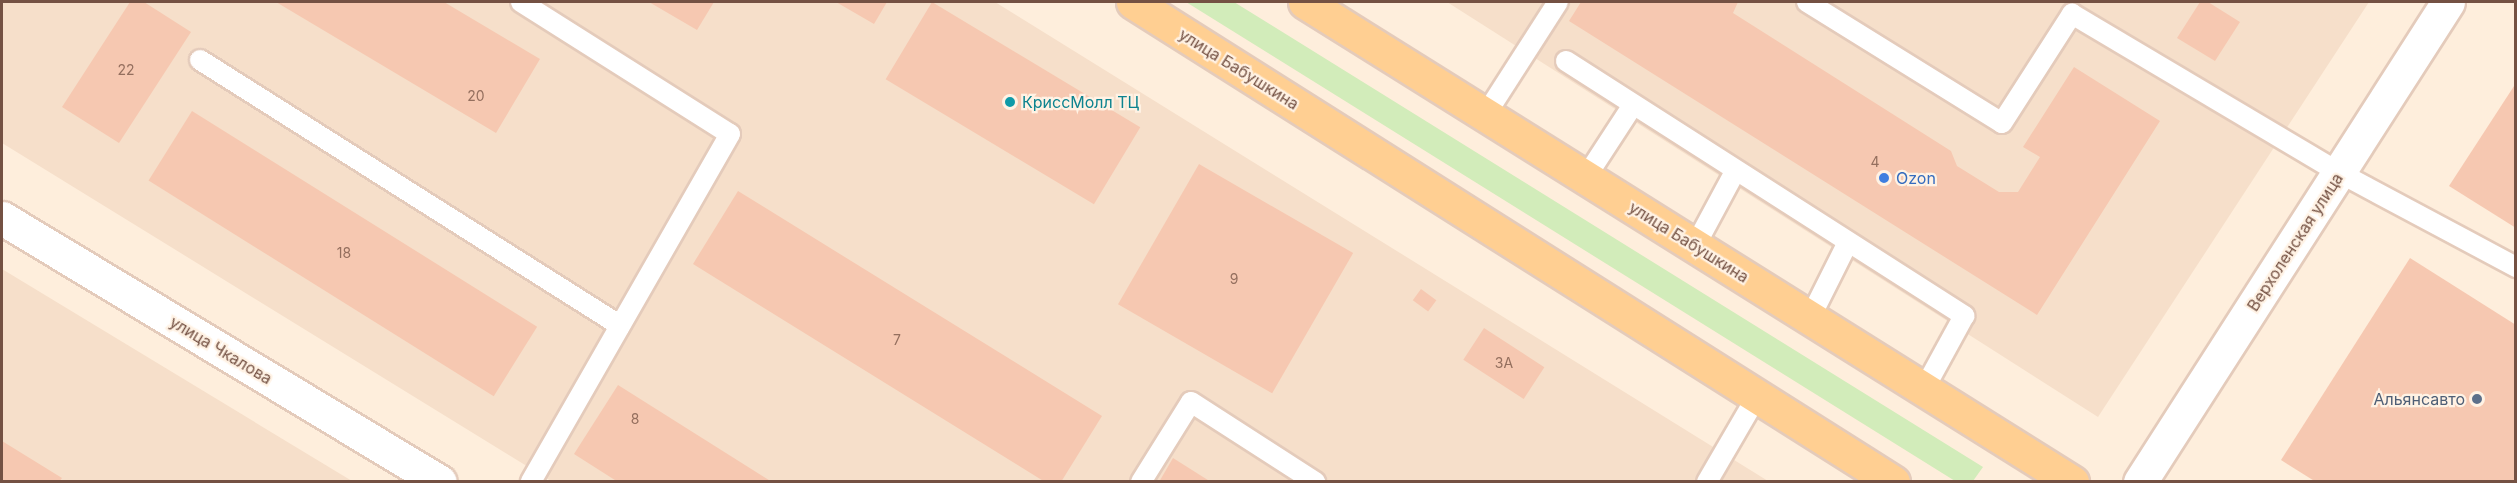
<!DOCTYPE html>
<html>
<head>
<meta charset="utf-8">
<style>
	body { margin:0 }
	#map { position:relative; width:2517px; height:483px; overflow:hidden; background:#feeedc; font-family:Inter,sans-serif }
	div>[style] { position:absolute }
	.residential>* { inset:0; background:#f6dfca }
	.green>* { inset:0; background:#d2ecba }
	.building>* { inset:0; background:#f6c8b1; transform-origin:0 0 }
	.roads { filter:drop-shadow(2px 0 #e4cbbb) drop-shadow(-2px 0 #e4cbbb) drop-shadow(0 2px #e4cbbb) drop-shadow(0 -2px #e4cbbb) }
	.lane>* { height:20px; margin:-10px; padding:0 10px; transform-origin:10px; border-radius:10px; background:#fff }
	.street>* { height:33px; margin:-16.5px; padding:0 16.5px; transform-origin:16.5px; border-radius:16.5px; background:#fff }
	.secondary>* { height:33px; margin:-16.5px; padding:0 16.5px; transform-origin:16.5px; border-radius:16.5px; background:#fff }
	.primary>* { height:33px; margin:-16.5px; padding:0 16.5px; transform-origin:16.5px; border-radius:16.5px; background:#ffcf92 }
	.dots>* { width:16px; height:16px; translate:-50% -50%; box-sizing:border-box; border:3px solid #fff2e4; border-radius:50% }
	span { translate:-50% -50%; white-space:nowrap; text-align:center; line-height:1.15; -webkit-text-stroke:4.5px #fff2e4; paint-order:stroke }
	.number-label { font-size:14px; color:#946f5e }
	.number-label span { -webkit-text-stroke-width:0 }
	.street-label { font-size:16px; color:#745143 }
	.culture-label { font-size:16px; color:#0d838f }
	.left { translate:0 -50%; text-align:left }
	.shop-label { font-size:16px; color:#366cbe }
	.service-label { font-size:16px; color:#4e5e75 }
	.right { translate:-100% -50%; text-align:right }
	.frame { position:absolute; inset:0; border:3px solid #745143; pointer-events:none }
</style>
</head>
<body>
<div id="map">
	<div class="residential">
		<div style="clip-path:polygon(2px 2px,995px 2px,1768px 481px,551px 481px,2px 143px)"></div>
		<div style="clip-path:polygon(1447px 2px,2369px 2px,2098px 417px)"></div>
		<div style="clip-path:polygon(2px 269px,352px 481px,2px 481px)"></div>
	</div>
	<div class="green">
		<div style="clip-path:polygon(1186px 2px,1234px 2px,1983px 467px,1973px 481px,1955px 481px)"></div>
	</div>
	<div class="building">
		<div style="clip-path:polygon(130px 2px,144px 2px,191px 32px,119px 143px,62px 107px)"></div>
		<div style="clip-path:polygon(276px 2px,444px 2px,540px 59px,496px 133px)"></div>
		<div style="clip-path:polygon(649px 2px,714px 2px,697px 30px)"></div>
		<div style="clip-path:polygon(836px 2px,887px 2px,874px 24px)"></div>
		<div style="left:932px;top:2px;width:243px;height:90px;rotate:31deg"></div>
		<div style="clip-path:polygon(1581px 2px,1738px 2px,1733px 13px,1951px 151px,1957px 166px,1999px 192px,2018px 192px,2040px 157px,2023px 147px,2074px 67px,2160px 121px,2037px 315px,1569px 21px)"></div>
		<div style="clip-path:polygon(2200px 2px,2208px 2px,2240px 22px,2215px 61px,2177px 38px)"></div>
		<div style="clip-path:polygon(2516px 83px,2516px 228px,2449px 186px)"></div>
		<div style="left:192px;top:111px;width:407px;height:82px;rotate:32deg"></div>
		<div style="left:1199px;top:164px;width:178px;height:162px;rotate:30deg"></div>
		<div style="clip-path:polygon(738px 191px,1102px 416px,1061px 482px,1045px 482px,693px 264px)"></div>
		<div style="clip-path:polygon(2410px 258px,2516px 325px,2516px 482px,2316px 482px,2281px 460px)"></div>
		<div style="left:1421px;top:289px;width:19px;height:14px;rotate:36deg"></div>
		<div style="left:1484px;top:328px;width:72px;height:38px;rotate:33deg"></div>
		<div style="clip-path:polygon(618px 385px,772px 482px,618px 482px,574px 454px)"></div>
		<div style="clip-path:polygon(2px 441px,62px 478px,59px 482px,2px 482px)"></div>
		<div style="clip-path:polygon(1173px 458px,1211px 482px,1159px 482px)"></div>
	</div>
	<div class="roads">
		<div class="lane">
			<div style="left:521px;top:2px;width:247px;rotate:32.3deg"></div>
			<div style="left:730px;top:134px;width:401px;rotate:119.8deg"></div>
			<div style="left:1807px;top:2px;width:229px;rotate:31.8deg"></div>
			<div style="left:2002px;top:123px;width:130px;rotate:-57.3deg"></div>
			<div style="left:2072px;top:14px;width:312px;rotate:30.7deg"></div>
			<div style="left:2340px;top:173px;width:200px;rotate:28.1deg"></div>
			<div style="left:200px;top:60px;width:497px;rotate:32.3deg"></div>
			<div style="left:1566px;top:61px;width:473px;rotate:32.6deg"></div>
			<div style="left:1964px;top:316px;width:83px;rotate:118.7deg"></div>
			<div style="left:1486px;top:114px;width:133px;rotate:-57.3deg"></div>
			<div style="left:1586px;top:177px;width:86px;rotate:-56.9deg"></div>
			<div style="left:1695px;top:246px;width:86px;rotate:-61.7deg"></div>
			<div style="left:1810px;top:318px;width:85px;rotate:-63.4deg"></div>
			<div style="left:1141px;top:482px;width:94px;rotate:-58deg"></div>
			<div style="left:1191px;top:402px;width:148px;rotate:32.8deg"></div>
			<div style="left:1707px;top:482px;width:99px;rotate:-59.8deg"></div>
		</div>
		<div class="street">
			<div style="left:2px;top:218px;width:511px;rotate:31.08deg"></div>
		</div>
		<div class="secondary">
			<div style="left:2140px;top:482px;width:570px;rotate:-57.31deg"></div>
		</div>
		<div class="primary">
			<div style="left:1133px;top:2px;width:899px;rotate:32.28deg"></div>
			<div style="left:1305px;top:2px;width:905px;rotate:32.04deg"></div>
		</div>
	</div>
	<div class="dots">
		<div style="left:1010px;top:102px;background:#0f9aa8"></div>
		<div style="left:1884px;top:178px;background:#3f7fe0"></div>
		<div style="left:2477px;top:399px;background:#5c6f8a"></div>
	</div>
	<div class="number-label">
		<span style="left:126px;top:70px">22</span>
		<span style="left:476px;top:96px">20</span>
		<span style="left:1875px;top:162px">4</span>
		<span style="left:344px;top:253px">18</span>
		<span style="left:1234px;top:279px">9</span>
		<span style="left:897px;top:340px">7</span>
		<span style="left:1504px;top:363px">3А</span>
		<span style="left:635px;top:419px">8</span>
	</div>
	<div class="street-label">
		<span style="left:1239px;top:69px;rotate:32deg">улица Бабушкина</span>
		<span style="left:1689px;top:242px;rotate:32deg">улица Бабушкина</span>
		<span style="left:2295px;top:242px;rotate:-57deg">Верхоленская улица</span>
		<span style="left:221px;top:350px;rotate:31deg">улица Чкалова</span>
	</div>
	<div class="culture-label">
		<span class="left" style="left:1022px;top:102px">КриссМолл ТЦ</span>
	</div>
	<div class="shop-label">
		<span class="left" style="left:1896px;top:178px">Ozon</span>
	</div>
	<div class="service-label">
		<span class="right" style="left:2465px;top:399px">Альянсавто</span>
	</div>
	<div class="frame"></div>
</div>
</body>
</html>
